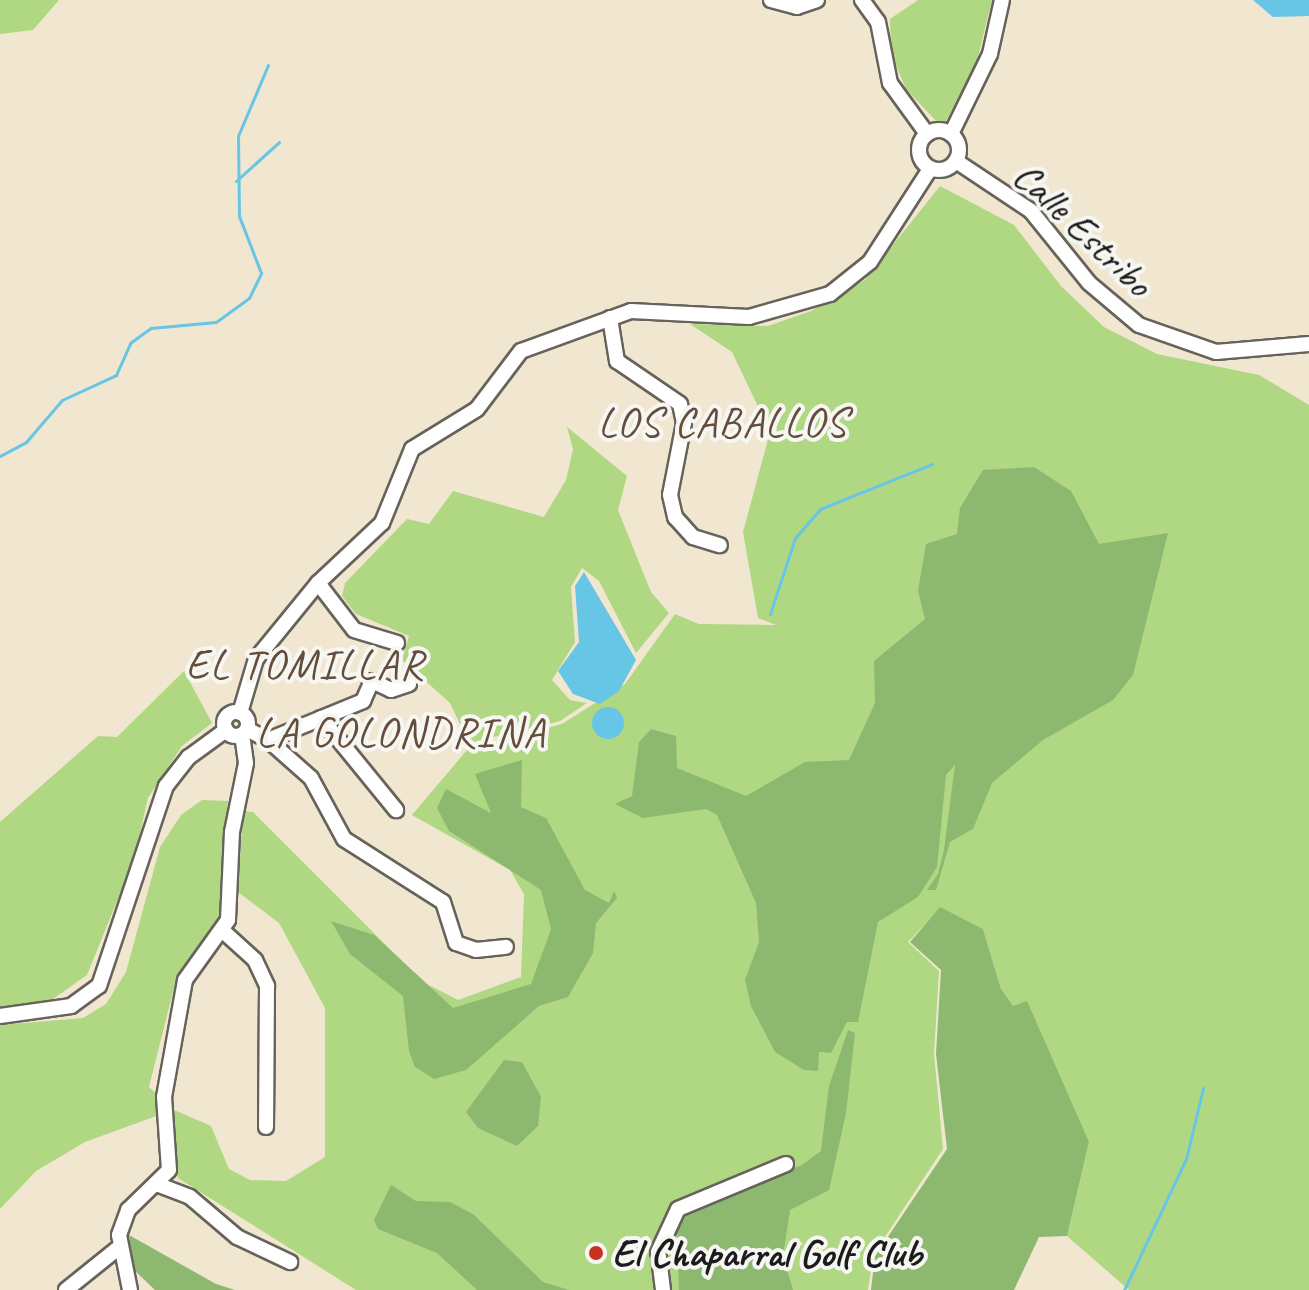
<!DOCTYPE html>
<html>
<head>
<meta charset="utf-8">
<style>
	body { margin:0 }
	#map { position:relative; width:1309px; height:1290px; overflow:hidden; background:#f1e6d0; font-family:Caveat,sans-serif }
	div>[style] { position:absolute }
	.green>* { inset:0; background:#b0d882 }
	.forest>* { inset:0; background:#8cb870 }
	.water>* { inset:0; background:#67c5e5 }
	.round { border-radius:50% }
	.stream>* { height:3px; margin:-1.5px; padding:0 1.5px; transform-origin:1.5px; border-radius:1.5px; background:#67c5e5 }
	.roads { filter:drop-shadow(2px 0 #67635b) drop-shadow(-2px 0 #67635b) drop-shadow(0 2px #67635b) drop-shadow(0 -2px #67635b) }
	.minor>* { height:14px; margin:-7px; padding:0 7px; transform-origin:7px; border-radius:7px; background:#fff }
	.minor>.ring { margin:-7px; padding:0; box-sizing:content-box; background:none; border:14px solid #fff; border-radius:50% }
	.dots>* { width:22px; height:22px; translate:-50% -50%; box-sizing:border-box; border:4px solid #f6f6f2; border-radius:50% }
	span { translate:-50% -50%; white-space:nowrap; text-align:center; line-height:1.15; -webkit-text-stroke:8px #f6f6f2; paint-order:stroke }
	.street-label { font-size:40px; color:#1c1c1c }
	.poi-label { font-size:40px; color:#1c1c1c; font-weight:700 }
	.left { translate:0 -50%; text-align:left }
	.neighbourhood-label { font-size:42px; color:#654d3b; letter-spacing:2px }
</style>
</head>
<body>
<div id="map">
	<div class="green">
		<div style="clip-path:polygon(0 0,59px 0,33px 30px,0 34px)"></div>
		<div style="clip-path:polygon(918px 0,992px 0,977px 61px,946px 121px,938px 123px,906px 89px,891px 53px,890px 19px)"></div>
		<div style="clip-path:polygon(940px 186px,1014px 225px,1061px 286px,1104px 327px,1157px 354px,1259px 375px,1309px 405px,1309px 1290px,1129px 1290px,1067px 1236px,1089px 1142px,1001px 989px,983px 929px,940px 908px,908px 942px,939px 971px,934px 1054px,943px 1149px,873px 1255px,868px 1290px,356px 1290px,178px 1178px,174px 1126px,159px 1115px,85px 1142px,36px 1171px,0 1209px,0 1025px,83px 1018px,106px 1004px,126px 972px,160px 847px,181px 815px,202px 800px,228px 801px,219px 916px,177px 976px,149px 1087px,172px 1109px,211px 1126px,229px 1169px,250px 1180px,286px 1181px,325px 1157px,325px 1008px,279px 923px,238px 892px,243px 811px,253px 812px,423px 982px,458px 1000px,521px 977px,524px 894px,510px 870px,412px 815px,467px 750px,562px 724px,625px 684px,675px 614px,699px 624px,776px 625px,758px 618px,743px 532px,770px 432px,732px 352px,690px 324px,768px 326px,811px 311px,865px 280px)"></div>
		<div style="clip-path:polygon(567px 427px,627px 476px,618px 510px,651px 592px,669px 613px,636px 653px,599px 581px,582px 568px,571px 587px,575px 642px,552px 680px,570px 700px,587px 703px,560px 721px,469px 743px,450px 703px,402px 660px,409px 636px,356px 614px,342px 596px,345px 583px,407px 519px,429px 524px,453px 491px,544px 517px,566px 480px,573px 449px)"></div>
		<div style="clip-path:polygon(184px 671px,212px 723px,182px 746px,148px 798px,134px 859px,87px 975px,53px 999px,0 1012px,0 822px,98px 736px,117px 737px)"></div>
	</div>
	<div class="forest">
		<div style="clip-path:polygon(1034px 467px,1071px 491px,1099px 544px,1168px 533px,1133px 675px,1113px 700px,1043px 740px,992px 783px,973px 829px,950px 842px,936px 890px,927px 890px,938px 874px,944px 850px,955px 765px,946px 775px,937px 867px,918px 897px,878px 922px,858px 1022px,847px 1022px,831px 1053px,819px 1052px,818px 1071px,804px 1070px,775px 1052px,751px 1006px,745px 980px,759px 942px,756px 903px,717px 815px,706px 809px,643px 818px,615px 804px,632px 796px,639px 742px,651px 729px,676px 736px,677px 768px,746px 796px,805px 762px,849px 760px,875px 703px,874px 661px,925px 619px,918px 591px,926px 544px,957px 534px,960px 508px,983px 470px)"></div>
		<div style="clip-path:polygon(522px 760px,521px 807px,546px 818px,585px 890px,609px 903px,614px 891px,617px 898px,596px 923px,593px 953px,568px 997px,539px 1006px,466px 1070px,434px 1079px,415px 1067px,409px 1051px,403px 996px,350px 954px,331px 921px,374px 935px,453px 1008px,531px 984px,551px 929px,541px 890px,449px 831px,437px 808px,446px 789px,491px 813px,475px 774px)"></div>
		<div style="clip-path:polygon(940px 907px,983px 929px,1001px 989px,1013px 1006px,1027px 1001px,1089px 1142px,1067px 1236px,1039px 1237px,1014px 1290px,871px 1290px,875px 1256px,947px 1149px,936px 1054px,941px 970px,910px 942px)"></div>
		<div style="clip-path:polygon(848px 1030px,855px 1033px,846px 1113px,829px 1190px,790px 1210px,783px 1256px,793px 1290px,679px 1290px,677px 1226px,699px 1201px,802px 1165px,821px 1151px,829px 1086px)"></div>
		<div style="clip-path:polygon(504px 1060px,522px 1062px,541px 1097px,538px 1126px,517px 1146px,478px 1128px,466px 1112px)"></div>
		<div style="clip-path:polygon(391px 1185px,416px 1201px,450px 1202px,473px 1214px,543px 1282px,569px 1290px,477px 1290px,437px 1253px,378px 1229px,374px 1220px)"></div>
		<div style="clip-path:polygon(129px 1235px,216px 1284px,235px 1290px,155px 1290px,133px 1269px)"></div>
	</div>
	<div class="water">
		<div style="clip-path:polygon(1253px 0,1309px 0,1309px 16px,1273px 17px)"></div>
		<div style="clip-path:polygon(584px 572px,636px 660px,619px 691px,600px 704px,573px 694px,558px 671px,579px 642px,575px 586px)"></div>
		<div class="round" style="left:592px;top:707px;width:32px;height:32px"></div>
	</div>
	<div class="stream">
		<div style="left:236px;top:181px;width:58px;rotate:-42.2deg"></div>
		<div style="left:0;top:456px;width:30px;rotate:-28deg"></div>
		<div style="left:26px;top:442px;width:55px;rotate:-49.4deg"></div>
		<div style="left:62px;top:400px;width:60px;rotate:-24.8deg"></div>
		<div style="left:116px;top:375px;width:35px;rotate:-66deg"></div>
		<div style="left:130px;top:343px;width:26px;rotate:-36deg"></div>
		<div style="left:151px;top:328px;width:65px;rotate:-5.3deg"></div>
		<div style="left:216px;top:322px;width:41px;rotate:-36deg"></div>
		<div style="left:249px;top:298px;width:28px;rotate:-64deg"></div>
		<div style="left:261px;top:273px;width:61px;rotate:-111.1deg"></div>
		<div style="left:239px;top:216px;width:80px;rotate:-90.7deg"></div>
		<div style="left:238px;top:136px;width:77px;rotate:-67.1deg"></div>
		<div style="left:770px;top:614px;width:80px;rotate:-71.8deg"></div>
		<div style="left:795px;top:538px;width:38px;rotate:-49deg"></div>
		<div style="left:820px;top:509px;width:121px;rotate:-21.9deg"></div>
		<div style="left:1124px;top:1290px;width:145px;rotate:-64.7deg"></div>
		<div style="left:1186px;top:1159px;width:73px;rotate:-76.5deg"></div>
	</div>
	<div class="roads">
		<div class="minor">
			<div style="left:771px;top:0;width:27px;rotate:15deg"></div>
			<div style="left:797px;top:7px;width:21px;rotate:-19deg"></div>
			<div style="left:862px;top:0;width:27px;rotate:54deg"></div>
			<div style="left:878px;top:22px;width:62px;rotate:78.9deg"></div>
			<div style="left:890px;top:83px;width:63px;rotate:54deg"></div>
			<div class="ring" style="left:919px;top:130px;width:26px;height:26px"></div>
			<div style="left:951px;top:134px;width:89px;rotate:-64deg"></div>
			<div style="left:990px;top:54px;width:55px;rotate:-77.5deg"></div>
			<div style="left:956px;top:161px;width:90px;rotate:33.7deg"></div>
			<div style="left:1031px;top:211px;width:92px;rotate:51.1deg"></div>
			<div style="left:1089px;top:283px;width:65px;rotate:40deg"></div>
			<div style="left:1139px;top:325px;width:82px;rotate:19.3deg"></div>
			<div style="left:1216px;top:352px;width:93px;rotate:-4.9deg"></div>
			<div style="left:610px;top:318px;width:44px;rotate:80.8deg"></div>
			<div style="left:617px;top:361px;width:76px;rotate:34.3deg"></div>
			<div style="left:680px;top:404px;width:19px;rotate:78deg"></div>
			<div style="left:684px;top:423px;width:73px;rotate:101deg"></div>
			<div style="left:670px;top:495px;width:23px;rotate:77deg"></div>
			<div style="left:675px;top:517px;width:27px;rotate:48deg"></div>
			<div style="left:693px;top:537px;width:28px;rotate:17deg"></div>
			<div style="left:318px;top:583px;width:59px;rotate:52.5deg"></div>
			<div style="left:354px;top:630px;width:45px;rotate:16.8deg"></div>
			<div class="ring" style="left:224px;top:712px;width:10px;height:10px"></div>
			<div style="left:240px;top:713px;width:56px;rotate:-73.5deg"></div>
			<div style="left:256px;top:659px;width:98px;rotate:-50.8deg"></div>
			<div style="left:318px;top:583px;width:88px;rotate:-43.2deg"></div>
			<div style="left:382px;top:523px;width:80px;rotate:-67.9deg"></div>
			<div style="left:412px;top:449px;width:76px;rotate:-31.6deg"></div>
			<div style="left:477px;top:409px;width:73px;rotate:-52.8deg"></div>
			<div style="left:521px;top:351px;width:117px;rotate:-20deg"></div>
			<div style="left:631px;top:311px;width:118px;rotate:2.9deg"></div>
			<div style="left:749px;top:317px;width:84px;rotate:-15.9deg"></div>
			<div style="left:830px;top:294px;width:51px;rotate:-38.7deg"></div>
			<div style="left:870px;top:262px;width:111px;rotate:-57.2deg"></div>
			<div style="left:321px;top:718px;width:119px;rotate:50.8deg"></div>
			<div style="left:247px;top:729px;width:24px;rotate:28deg"></div>
			<div style="left:268px;top:740px;width:103px;rotate:-22.3deg"></div>
			<div style="left:363px;top:701px;width:22px;rotate:-66deg"></div>
			<div style="left:372px;top:681px;width:21px;rotate:25deg"></div>
			<div style="left:391px;top:690px;width:19px;rotate:-18deg"></div>
			<div style="left:268px;top:740px;width:57px;rotate:41.5deg"></div>
			<div style="left:311px;top:778px;width:69px;rotate:61.6deg"></div>
			<div style="left:344px;top:839px;width:117px;rotate:32.5deg"></div>
			<div style="left:443px;top:902px;width:43px;rotate:72.4deg"></div>
			<div style="left:456px;top:943px;width:21px;rotate:19deg"></div>
			<div style="left:476px;top:950px;width:30px;rotate:-6deg"></div>
			<div style="left:223px;top:931px;width:43px;rotate:42.2deg"></div>
			<div style="left:255px;top:960px;width:29px;rotate:65deg"></div>
			<div style="left:267px;top:986px;width:141px;rotate:90.4deg"></div>
			<div style="left:0;top:1016px;width:72px;rotate:-8deg"></div>
			<div style="left:71px;top:1006px;width:34px;rotate:-36deg"></div>
			<div style="left:99px;top:986px;width:211px;rotate:-71.5deg"></div>
			<div style="left:166px;top:786px;width:37px;rotate:-52deg"></div>
			<div style="left:189px;top:757px;width:46px;rotate:-36.1deg"></div>
			<div style="left:159px;top:1185px;width:33px;rotate:21deg"></div>
			<div style="left:190px;top:1197px;width:62px;rotate:40.4deg"></div>
			<div style="left:237px;top:1237px;width:59px;rotate:25.3deg"></div>
			<div style="left:66px;top:1290px;width:65px;rotate:-38.8deg"></div>
			<div style="left:130px;top:1290px;width:56px;rotate:-101.3deg"></div>
			<div style="left:119px;top:1235px;width:27px;rotate:-70deg"></div>
			<div style="left:128px;top:1210px;width:57px;rotate:-44.3deg"></div>
			<div style="left:169px;top:1170px;width:73px;rotate:-93.9deg"></div>
			<div style="left:164px;top:1097px;width:119px;rotate:-79.8deg"></div>
			<div style="left:185px;top:980px;width:74px;rotate:-54.4deg"></div>
			<div style="left:228px;top:920px;width:88px;rotate:-87.4deg"></div>
			<div style="left:232px;top:832px;width:70px;rotate:-78.5deg"></div>
			<div style="left:246px;top:763px;width:29px;rotate:-98deg"></div>
			<div style="left:663px;top:1290px;width:38px;rotate:-97deg"></div>
			<div style="left:658px;top:1252px;width:47px;rotate:-65.1deg"></div>
			<div style="left:678px;top:1209px;width:117px;rotate:-22.6deg"></div>
		</div>
	</div>
	<div class="dots">
		<div style="left:596px;top:1253px;background:#c8321e"></div>
	</div>
	<div class="street-label">
		<span style="left:1083px;top:229px;rotate:44deg">Calle Estribo</span>
	</div>
	<div class="poi-label">
		<span class="left" style="left:612px;top:1253px">El Chaparral Golf Club</span>
	</div>
	<div class="neighbourhood-label">
		<span style="left:723px;top:423px">LOS CABALLOS</span>
		<span style="left:305px;top:665px">EL TOMILLAR</span>
		<span style="left:401px;top:733px">LA GOLONDRINA</span>
	</div>
</div>
</body>
</html>
